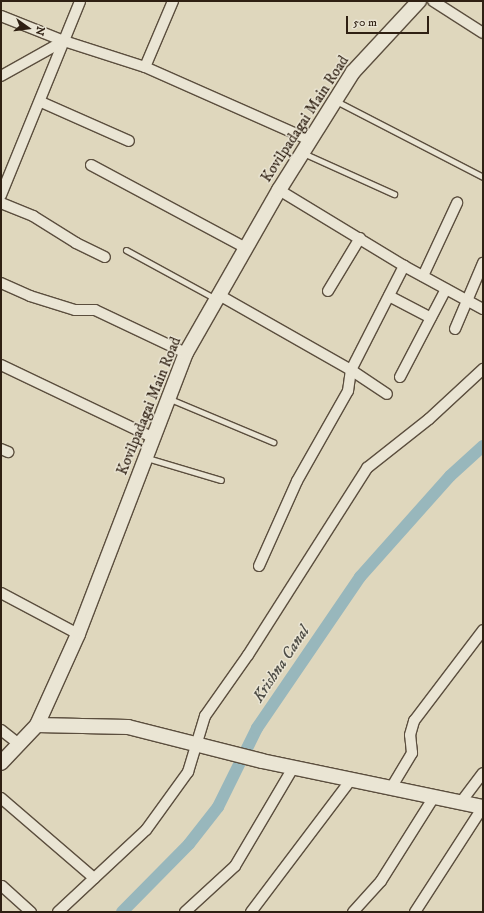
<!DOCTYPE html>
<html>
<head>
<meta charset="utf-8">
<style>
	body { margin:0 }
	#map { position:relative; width:484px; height:913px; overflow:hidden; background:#dfd7bd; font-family:"IM FELL DW Pica",serif }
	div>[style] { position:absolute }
	.canal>* { height:12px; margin:-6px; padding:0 6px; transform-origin:6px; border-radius:6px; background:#98b7bc }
	.roads { filter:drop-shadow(1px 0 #5b4e3e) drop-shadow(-1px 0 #5b4e3e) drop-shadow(0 1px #5b4e3e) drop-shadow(0 -1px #5b4e3e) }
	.lane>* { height:5px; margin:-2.5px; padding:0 2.5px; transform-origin:2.5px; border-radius:2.5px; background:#eae5d4 }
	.street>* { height:10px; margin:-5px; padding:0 5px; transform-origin:5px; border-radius:5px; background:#eae5d4 }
	.secondary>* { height:14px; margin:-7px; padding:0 7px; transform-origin:7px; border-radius:7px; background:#eae5d4 }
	span { translate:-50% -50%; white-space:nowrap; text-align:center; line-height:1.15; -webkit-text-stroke:3px #eae5d4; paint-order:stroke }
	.street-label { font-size:15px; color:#2f2013 }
	.water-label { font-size:16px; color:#4e4d46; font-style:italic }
	.frame { position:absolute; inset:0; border:2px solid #2f2013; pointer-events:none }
	.north { position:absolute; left:8px; top:8px; width:40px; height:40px; -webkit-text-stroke:3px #eae5d4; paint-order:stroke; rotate:104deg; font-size:11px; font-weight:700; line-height:16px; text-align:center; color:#2f2013 }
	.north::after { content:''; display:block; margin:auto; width:14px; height:18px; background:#2f2013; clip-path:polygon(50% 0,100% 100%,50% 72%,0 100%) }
	.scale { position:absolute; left:346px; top:16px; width:83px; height:18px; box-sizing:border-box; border:2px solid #2f2013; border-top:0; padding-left:5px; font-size:12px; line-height:14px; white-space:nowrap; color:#2f2013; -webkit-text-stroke:3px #eae5d4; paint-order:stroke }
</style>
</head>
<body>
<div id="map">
	<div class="canal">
		<div style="left:122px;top:912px;width:95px;rotate:-45.4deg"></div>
		<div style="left:189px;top:844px;width:47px;rotate:-51.9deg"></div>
		<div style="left:218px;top:807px;width:88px;rotate:-63.7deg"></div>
		<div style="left:257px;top:728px;width:183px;rotate:-55.7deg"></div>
		<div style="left:360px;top:577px;width:135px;rotate:-48.3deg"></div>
		<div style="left:450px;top:476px;width:45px;rotate:-42.3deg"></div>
	</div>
	<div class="roads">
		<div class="lane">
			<div style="left:336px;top:101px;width:165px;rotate:27.3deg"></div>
			<div style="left:303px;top:153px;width:100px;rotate:24.3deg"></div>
			<div style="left:126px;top:250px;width:102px;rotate:28.6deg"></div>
			<div style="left:170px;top:399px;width:112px;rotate:22.7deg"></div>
			<div style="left:147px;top:458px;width:77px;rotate:16.6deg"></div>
		</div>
		<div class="street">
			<div style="left:433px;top:1px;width:59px;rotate:32.6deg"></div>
			<div style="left:1px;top:16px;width:68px;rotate:21.6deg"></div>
			<div style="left:64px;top:41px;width:85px;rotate:17.8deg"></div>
			<div style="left:145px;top:67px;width:180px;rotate:23.9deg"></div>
			<div style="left:145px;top:67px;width:72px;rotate:-67deg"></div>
			<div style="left:1px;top:76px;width:72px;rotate:-29.1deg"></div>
			<div style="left:41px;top:102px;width:96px;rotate:23.9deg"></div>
			<div style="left:91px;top:165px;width:176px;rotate:28.2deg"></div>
			<div style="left:279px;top:190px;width:146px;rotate:31.3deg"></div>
			<div style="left:404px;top:266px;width:90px;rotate:28.6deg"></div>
			<div style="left:1px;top:195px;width:209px;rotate:-67.8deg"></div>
			<div style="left:1px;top:203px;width:35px;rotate:22deg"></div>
			<div style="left:33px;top:216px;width:51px;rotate:32.1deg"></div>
			<div style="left:76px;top:243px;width:32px;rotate:26deg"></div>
			<div style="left:423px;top:276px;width:81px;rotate:-65deg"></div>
			<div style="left:1px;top:283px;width:32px;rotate:24deg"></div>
			<div style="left:30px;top:296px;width:47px;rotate:17.3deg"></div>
			<div style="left:75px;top:310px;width:20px"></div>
			<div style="left:95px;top:310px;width:101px;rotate:25.3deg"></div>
			<div style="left:328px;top:291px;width:62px;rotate:-58.9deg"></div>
			<div style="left:219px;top:295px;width:152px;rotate:29.6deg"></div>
			<div style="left:351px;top:370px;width:43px;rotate:33.7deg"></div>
			<div style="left:389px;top:296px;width:47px;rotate:27.6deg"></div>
			<div style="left:455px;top:329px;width:72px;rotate:-67deg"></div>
			<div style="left:1px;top:365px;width:170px;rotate:25.5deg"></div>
			<div style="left:400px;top:377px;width:99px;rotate:-62.4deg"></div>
			<div style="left:1px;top:449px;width:8px;rotate:23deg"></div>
			<div style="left:259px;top:566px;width:93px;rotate:-65.9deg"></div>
			<div style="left:297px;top:481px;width:103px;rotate:-60.5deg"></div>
			<div style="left:348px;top:391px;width:21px;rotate:-82deg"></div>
			<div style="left:351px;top:370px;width:117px;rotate:-63deg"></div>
			<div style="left:1px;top:593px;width:87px;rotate:28deg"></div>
			<div style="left:1px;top:730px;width:23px;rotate:38deg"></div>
			<div style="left:391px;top:788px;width:41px;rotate:-59deg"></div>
			<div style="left:412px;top:753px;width:18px;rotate:-96deg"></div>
			<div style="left:410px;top:735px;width:15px;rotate:-74deg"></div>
			<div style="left:414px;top:721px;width:114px;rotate:-52.8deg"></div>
			<div style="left:1px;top:798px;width:123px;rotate:40.7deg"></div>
			<div style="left:461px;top:802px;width:36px;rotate:-53deg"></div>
			<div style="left:2px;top:886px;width:39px;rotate:42deg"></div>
			<div style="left:58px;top:912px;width:120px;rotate:-43deg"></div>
			<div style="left:146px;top:830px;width:72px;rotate:-54.1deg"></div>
			<div style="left:188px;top:772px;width:59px;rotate:-73.1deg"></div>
			<div style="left:205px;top:716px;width:75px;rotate:-54.8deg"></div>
			<div style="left:248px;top:655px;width:222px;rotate:-57.5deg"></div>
			<div style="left:367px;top:468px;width:79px;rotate:-38.3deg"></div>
			<div style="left:429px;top:419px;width:74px;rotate:-42.8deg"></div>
			<div style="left:185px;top:912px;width:68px;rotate:-42.6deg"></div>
			<div style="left:235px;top:866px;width:114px;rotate:-59.4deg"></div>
			<div style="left:251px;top:912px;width:166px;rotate:-52.9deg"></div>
			<div style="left:353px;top:912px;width:42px;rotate:-47.9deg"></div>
			<div style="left:381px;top:881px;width:99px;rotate:-57.8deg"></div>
			<div style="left:415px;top:912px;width:125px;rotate:-57.1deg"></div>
		</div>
		<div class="secondary">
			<div style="left:37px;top:725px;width:91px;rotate:1.3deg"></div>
			<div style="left:128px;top:727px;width:138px;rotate:14.2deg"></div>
			<div style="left:262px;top:761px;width:226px;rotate:11.8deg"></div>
			<div style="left:1px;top:763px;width:52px;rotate:-46.5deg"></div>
			<div style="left:37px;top:725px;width:100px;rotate:-65.7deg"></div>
			<div style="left:78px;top:634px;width:301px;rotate:-69deg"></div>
			<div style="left:186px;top:353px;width:188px;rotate:-60.3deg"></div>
			<div style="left:279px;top:190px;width:139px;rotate:-57.9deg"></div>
			<div style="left:353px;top:72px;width:97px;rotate:-47.1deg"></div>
		</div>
	</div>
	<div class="street-label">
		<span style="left:305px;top:119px;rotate:-57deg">Kovilpadagai Main Road</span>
		<span style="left:149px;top:406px;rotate:-68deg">Kovilpadagai Main Road</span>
	</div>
	<div class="water-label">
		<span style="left:281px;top:664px;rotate:-56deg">Krishna Canal</span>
	</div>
	<div class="frame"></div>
	<div class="north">N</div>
	<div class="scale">50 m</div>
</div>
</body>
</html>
